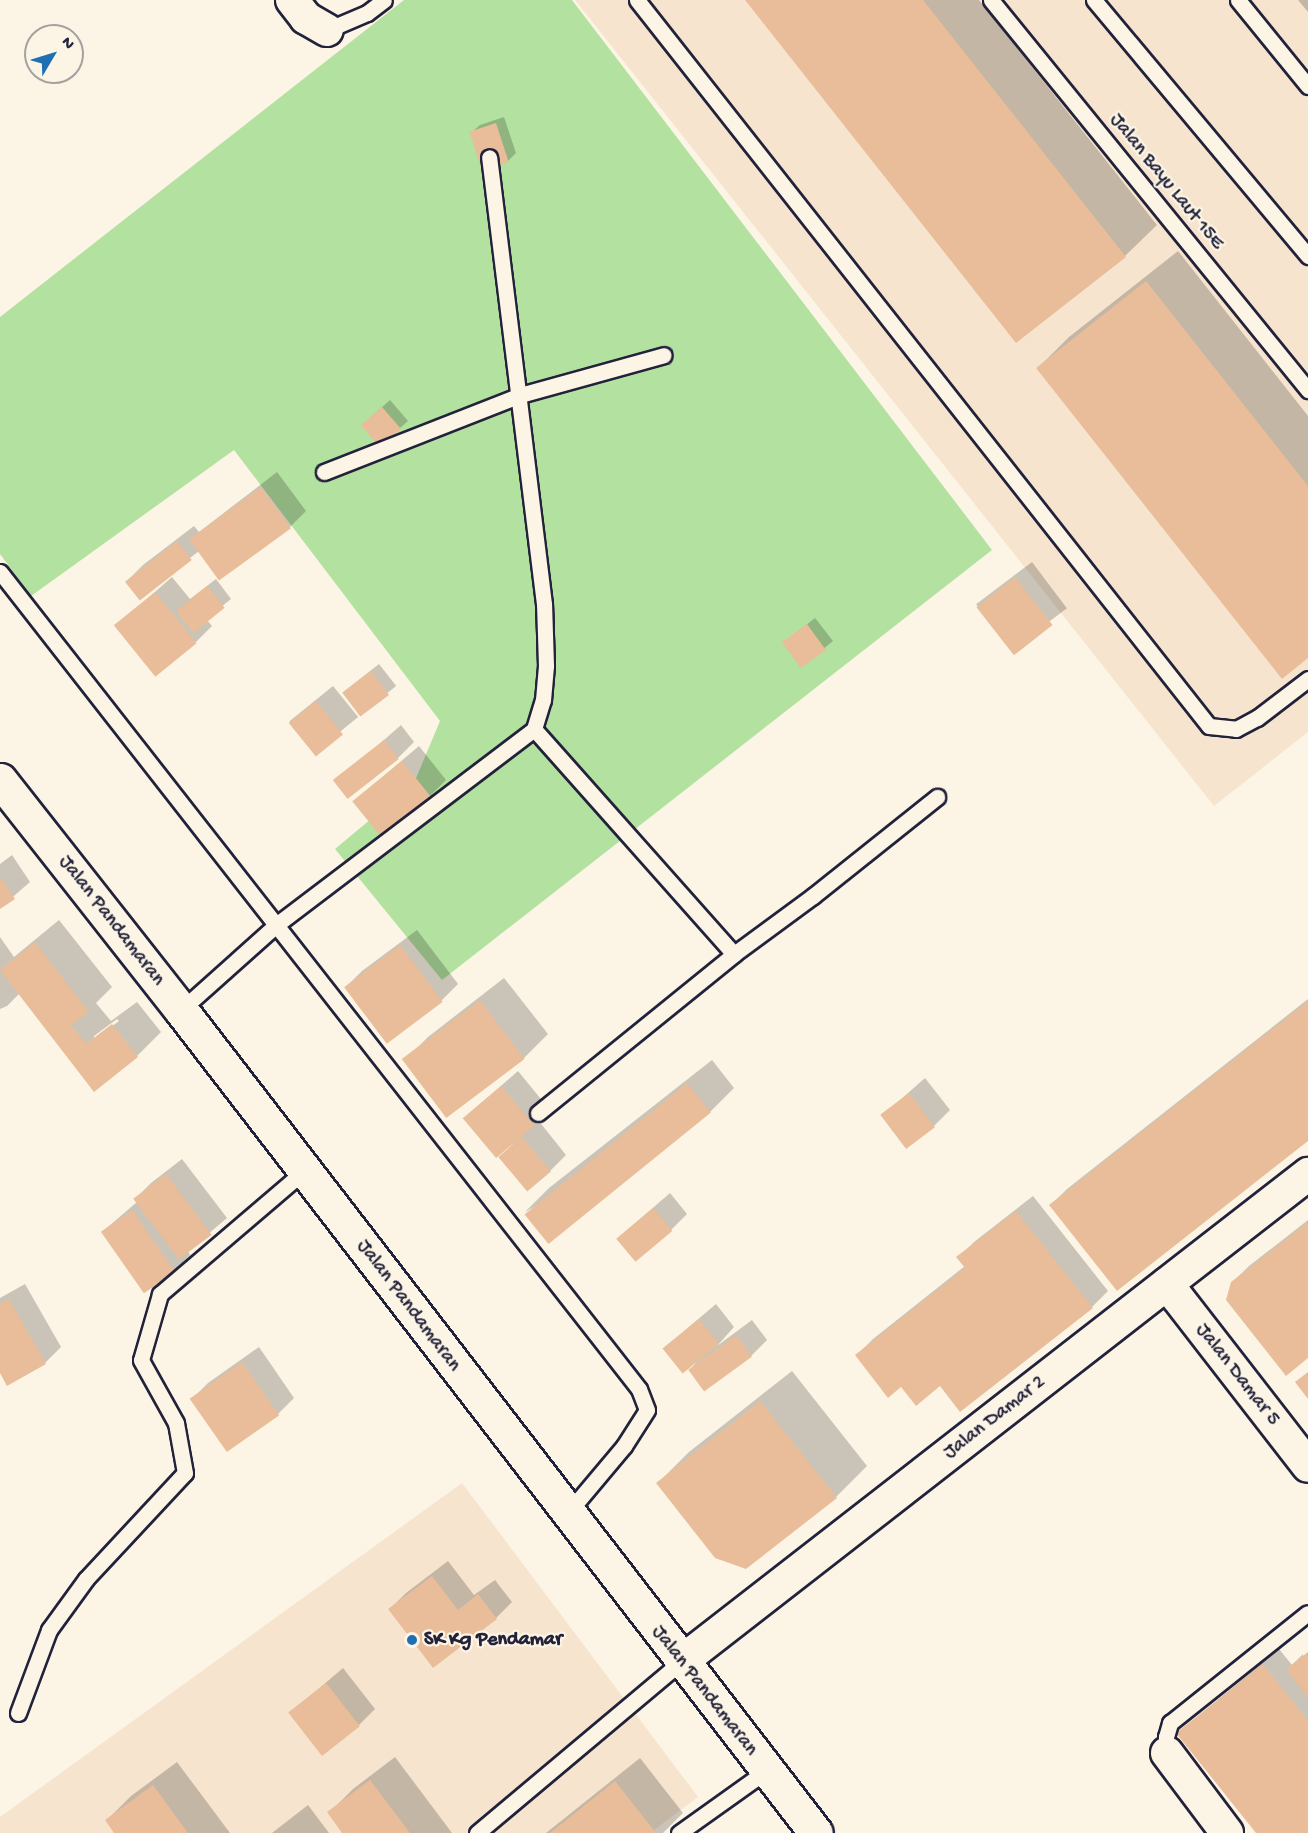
<!DOCTYPE html>
<html>
<head>
<meta charset="utf-8">
<style>
	body { margin:0 }
	#map { position:relative; width:1308px; height:1833px; overflow:hidden; background:#fcf5e5; font-family:"Gochi Hand",sans-serif }
	div>[style] { position:absolute }
	.built>* { inset:0; background:#f6e4ce }
	.green>* { inset:0; background:#b3e1a0 }
	.shadow>* { inset:0; background:#0003; transform-origin:0 0 }
	.building>* { inset:0; background:#e9bd99; transform-origin:0 0 }
	.roads { filter:drop-shadow(2px 0 #22223b) drop-shadow(-2px 0 #22223b) drop-shadow(0 2px #22223b) drop-shadow(0 -2px #22223b) }
	.lane>* { height:15px; margin:-7.5px; padding:0 7.5px; transform-origin:7.5px; border-radius:7.5px; background:#fcf5e5 }
	.street>* { height:32px; margin:-16px; padding:0 16px; transform-origin:16px; border-radius:16px; background:#fcf5e5 }
	.secondary>* { height:33px; margin:-16.5px; padding:0 16.5px; transform-origin:16.5px; border-radius:16.5px; background:#fcf5e5 }
	.dots>* { width:16px; height:16px; translate:-50% -50%; box-sizing:border-box; border:3px solid #fcf5e5; border-radius:50% }
	span { translate:-50% -50%; white-space:nowrap; text-align:center; line-height:1.15; -webkit-text-stroke:4.5px #fcf5e5; paint-order:stroke }
	.street-label { font-size:20px; color:#22223b }
	.poi-label { font-size:20px; color:#22223b; font-weight:700 }
	.left { translate:0 -50%; text-align:left }
	.north { position:absolute; left:24px; top:24px; width:60px; height:60px; box-sizing:border-box; background:#fcf5e5; border:2px solid #a5a1a1; border-radius:50%; rotate:52deg; font-size:16px; font-weight:700; line-height:24px; text-align:center; color:#22223b }
	.north::after { content:''; display:block; margin:auto; width:21px; height:27px; background:#1f6fb2; clip-path:polygon(50% 0,100% 100%,50% 72%,0 100%) }
</style>
</head>
<body>
<div id="map">
	<div class="built">
		<div style="clip-path:polygon(575px 0,1308px 0,1308px 732px,1214px 806px)"></div>
		<div style="clip-path:polygon(462px 1483px,698px 1797px,650px 1833px,0 1833px,0 1817px)"></div>
	</div>
	<div class="green">
		<div style="clip-path:polygon(404px 0,572px 0,992px 550px,442px 980px,335px 849px,414px 783px,440px 721px,234px 450px,31px 596px,0 554px,0 317px)"></div>
	</div>
	<div class="shadow">
		<div style="clip-path:polygon(747px 0,979px 0,1157px 225px,1125px 256px,1017px 341px)"></div>
		<div style="clip-path:polygon(1298px 0,1308px 0,1308px 12px)"></div>
		<div style="clip-path:polygon(504px 117px,516px 153px,508px 161px,472px 132px,480px 125px)"></div>
		<div style="clip-path:polygon(1178px 251px,1308px 416px,1308px 656px,1038px 368px,1069px 337px)"></div>
		<div style="clip-path:polygon(390px 400px,408px 421px,400px 428px,362px 425px)"></div>
		<div style="clip-path:polygon(277px 472px,306px 511px,290px 527px,220px 579px,199px 551px,140px 597px,127px 581px,143px 565px,194px 526px,199px 532px)"></div>
		<div style="left:1032px;top:562px;width:58px;height:70px;rotate:53deg"></div>
		<div style="clip-path:polygon(172px 577px,190px 599px,216px 579px,231px 599px,206px 619px,212px 626px,196px 642px,116px 626px)"></div>
		<div style="clip-path:polygon(815px 618px,833px 641px,802px 666px,792px 636px)"></div>
		<div style="left:379px;top:664px;width:28px;height:45px;rotate:52deg"></div>
		<div style="left:333px;top:686px;width:40px;height:56px;rotate:51deg"></div>
		<div style="clip-path:polygon(401px 725px,414px 742px,398px 758px,336px 782px)"></div>
		<div style="clip-path:polygon(419px 746px,446px 780px,430px 796px,354px 801px)"></div>
		<div style="clip-path:polygon(12px 855px,30px 882px,0 908px,0 864px)"></div>
		<div style="clip-path:polygon(evenodd,59px 920px,112px 987px,96px 1003px,111px 1021px,137px 1002px,161px 1032px,137px 1056px,94px 1090px,20px 993px,7px 1006px,0 1009px,0 937px,14px 957px,59px 920px,117px 1019px,119px 1021px,94px 1040px,94px 1036px,117px 1019px)"></div>
		<div style="clip-path:polygon(417px 930px,458px 984px,442px 1000px,346px 987px,362px 971px)"></div>
		<div style="clip-path:polygon(504px 978px,548px 1034px,524px 1058px,404px 1061px,428px 1037px)"></div>
		<div style="clip-path:polygon(1308px 999px,1308px 1140px,1051px 1205px,1067px 1189px)"></div>
		<div style="clip-path:polygon(712px 1060px,734px 1088px,710px 1112px,525px 1212px,549px 1188px)"></div>
		<div style="clip-path:polygon(518px 1071px,549px 1109px,538px 1120px,566px 1155px,550px 1171px,500px 1157px,513px 1144px,512px 1142px,464px 1118px)"></div>
		<div style="clip-path:polygon(925px 1078px,950px 1110px,934px 1126px,883px 1115px)"></div>
		<div style="clip-path:polygon(182px 1159px,227px 1218px,188px 1251px,190px 1255px,174px 1271px,102px 1232px,137px 1202px,135px 1199px,151px 1183px)"></div>
		<div style="clip-path:polygon(670px 1193px,687px 1214px,671px 1230px,618px 1238px)"></div>
		<div style="clip-path:polygon(1033px 1196px,1108px 1291px,1092px 1307px,940px 1384px,902px 1385px,857px 1355px,873px 1339px,965px 1266px,958px 1258px,974px 1242px)"></div>
		<div style="clip-path:polygon(1308px 1220px,1308px 1356px,1232px 1283px,1249px 1266px)"></div>
		<div style="clip-path:polygon(25px 1284px,61px 1347px,45px 1363px,0 1370px,0 1298px)"></div>
		<div style="clip-path:polygon(716px 1304px,734px 1327px,717px 1346px,752px 1320px,767px 1340px,751px 1356px,690px 1370px,703px 1354px,664px 1348px)"></div>
		<div style="clip-path:polygon(259px 1347px,294px 1398px,278px 1414px,192px 1399px,208px 1383px)"></div>
		<div style="clip-path:polygon(792px 1371px,867px 1466px,836px 1497px,658px 1483px,689px 1452px)"></div>
		<div style="clip-path:polygon(448px 1561px,474px 1595px,495px 1580px,512px 1602px,496px 1618px,390px 1609px,406px 1593px)"></div>
		<div style="clip-path:polygon(1279px 1649px,1292px 1665px,1303px 1654px,1303px 1658px,1308px 1654px,1308px 1833px,1258px 1833px,1178px 1733px)"></div>
		<div style="clip-path:polygon(343px 1668px,375px 1709px,359px 1725px,290px 1713px)"></div>
		<div style="clip-path:polygon(395px 1757px,452px 1833px,344px 1833px,329px 1813px,353px 1789px)"></div>
		<div style="clip-path:polygon(640px 1758px,683px 1813px,663px 1833px,546px 1833px)"></div>
		<div style="clip-path:polygon(177px 1762px,230px 1833px,116px 1833px,107px 1820px,131px 1796px)"></div>
		<div style="clip-path:polygon(308px 1805px,329px 1833px,272px 1833px)"></div>
	</div>
	<div class="building">
		<div style="clip-path:polygon(745px 0,923px 0,1126px 257px,1016px 343px)"></div>
		<div style="left:496px;top:123px;width:41px;height:28px;rotate:72deg"></div>
		<div style="clip-path:polygon(1146px 281px,1308px 486px,1308px 658px,1282px 679px,1036px 368px)"></div>
		<div style="left:382px;top:407px;width:29px;height:28px;rotate:49deg"></div>
		<div style="left:261px;top:487px;width:51px;height:89px;rotate:54deg"></div>
		<div style="left:177px;top:541px;width:24px;height:66px;rotate:52deg"></div>
		<div style="left:1015px;top:577px;width:61px;height:49px;rotate:52deg"></div>
		<div style="left:207px;top:586px;width:28px;height:40px;rotate:51deg"></div>
		<div style="left:155px;top:592px;width:66px;height:53px;rotate:51deg"></div>
		<div style="left:807px;top:624px;width:32px;height:31px;rotate:54deg"></div>
		<div style="left:371px;top:671px;width:30px;height:36px;rotate:53deg"></div>
		<div style="left:316px;top:701px;width:43px;height:35px;rotate:51deg"></div>
		<div style="left:384px;top:740px;width:24px;height:65px;rotate:52deg"></div>
		<div style="left:402px;top:761px;width:46px;height:64px;rotate:51deg"></div>
		<div style="clip-path:polygon(0 877px,15px 899px,0 909px)"></div>
		<div style="clip-path:polygon(35px 942px,89px 1012px,71px 1025px,86px 1044px,112px 1024px,138px 1057px,94px 1092px,0 970px)"></div>
		<div style="left:400px;top:945px;width:71px;height:70px;rotate:53deg"></div>
		<div style="left:480px;top:1000px;width:74px;height:98px;rotate:53deg"></div>
		<div style="clip-path:polygon(1308px 1001px,1308px 1141px,1117px 1291px,1049px 1205px)"></div>
		<div style="left:687px;top:1083px;width:38px;height:209px;rotate:51deg"></div>
		<div style="left:501px;top:1086px;width:52px;height:50px;rotate:50deg"></div>
		<div style="left:909px;top:1093px;width:43px;height:36px;rotate:53deg"></div>
		<div style="left:522px;top:1137px;width:45px;height:31px;rotate:50deg"></div>
		<div style="left:166px;top:1174px;width:76px;height:41px;rotate:53deg"></div>
		<div style="left:653px;top:1208px;width:30px;height:48px;rotate:50deg"></div>
		<div style="left:132px;top:1210px;width:75px;height:38px;rotate:55deg"></div>
		<div style="clip-path:polygon(1016px 1211px,1093px 1308px,960px 1412px,940px 1386px,916px 1406px,901px 1387px,888px 1398px,855px 1355px,965px 1268px,956px 1257px)"></div>
		<div style="clip-path:polygon(1308px 1222px,1308px 1358px,1286px 1376px,1226px 1300px,1231px 1282px)"></div>
		<div style="clip-path:polygon(9px 1299px,46px 1364px,7px 1386px,0 1373px,0 1304px)"></div>
		<div style="left:699px;top:1319px;width:32px;height:47px;rotate:51deg"></div>
		<div style="left:736px;top:1335px;width:27px;height:59px;rotate:54deg"></div>
		<div style="left:242px;top:1362px;width:65px;height:64px;rotate:55deg"></div>
		<div style="clip-path:polygon(1308px 1372px,1308px 1399px,1295px 1382px)"></div>
		<div style="clip-path:polygon(760px 1401px,837px 1498px,746px 1569px,715px 1558px,656px 1483px)"></div>
		<div style="clip-path:polygon(432px 1576px,458px 1610px,478px 1594px,497px 1619px,433px 1668px,388px 1609px)"></div>
		<div style="clip-path:polygon(1308px 1652px,1308px 1698px,1286px 1669px)"></div>
		<div style="clip-path:polygon(1263px 1664px,1308px 1721px,1308px 1833px,1256px 1833px,1176px 1733px)"></div>
		<div style="left:326px;top:1683px;width:55px;height:48px;rotate:52deg"></div>
		<div style="clip-path:polygon(370px 1780px,410px 1833px,342px 1833px,327px 1812px)"></div>
		<div style="clip-path:polygon(615px 1781px,656px 1833px,550px 1833px)"></div>
		<div style="clip-path:polygon(153px 1785px,188px 1833px,114px 1833px,105px 1820px)"></div>
	</div>
	<div class="roads">
		<div class="lane">
			<div style="left:637px;top:0;width:924px;rotate:51.77deg"></div>
			<div style="left:1209px;top:726px;width:27px;rotate:6deg"></div>
			<div style="left:1236px;top:729px;width:24px;rotate:-28deg"></div>
			<div style="left:1257px;top:718px;width:64px;rotate:-37.4deg"></div>
			<div style="left:991px;top:0;width:503px;rotate:50.9deg"></div>
			<div style="left:1094px;top:0;width:334px;rotate:50.1deg"></div>
			<div style="left:1238px;top:0;width:111px;rotate:50.9deg"></div>
			<div style="left:327px;top:30px;width:43px;rotate:-23deg"></div>
			<div style="left:367px;top:13px;width:21px;rotate:-37deg"></div>
			<div style="left:324px;top:472px;width:211px;rotate:-21.4deg"></div>
			<div style="left:520px;top:395px;width:149px;rotate:-15.5deg"></div>
			<div style="left:0;top:572px;width:1037px;rotate:51.97deg"></div>
			<div style="left:639px;top:1389px;width:22px;rotate:69deg"></div>
			<div style="left:647px;top:1410px;width:43px;rotate:122.6deg"></div>
			<div style="left:624px;top:1446px;width:89px;rotate:130deg"></div>
			<div style="left:534px;top:729px;width:301px;rotate:48.4deg"></div>
			<div style="left:734px;top:954px;width:98px;rotate:-36.3deg"></div>
			<div style="left:813px;top:896px;width:159px;rotate:-38.6deg"></div>
			<div style="left:181px;top:1010px;width:127px;rotate:-41.8deg"></div>
			<div style="left:276px;top:925px;width:324px;rotate:-37.2deg"></div>
			<div style="left:534px;top:729px;width:30px;rotate:-73deg"></div>
			<div style="left:543px;top:700px;width:34px;rotate:-85deg"></div>
			<div style="left:546px;top:666px;width:62px;rotate:-91.8deg"></div>
			<div style="left:544px;top:604px;width:450px;rotate:-97deg"></div>
			<div style="left:538px;top:1113px;width:252px;rotate:-39deg"></div>
			<div style="left:18px;top:1713px;width:89px;rotate:-69.5deg"></div>
			<div style="left:49px;top:1630px;width:63px;rotate:-54deg"></div>
			<div style="left:86px;top:1579px;width:145px;rotate:-47deg"></div>
			<div style="left:185px;top:1473px;width:51px;rotate:-100.2deg"></div>
			<div style="left:176px;top:1423px;width:72px;rotate:-119.1deg"></div>
			<div style="left:141px;top:1360px;width:69px;rotate:-73.9deg"></div>
			<div style="left:160px;top:1294px;width:189px;rotate:-40.5deg"></div>
			<div style="left:1167px;top:1753px;width:16px;rotate:-94deg"></div>
			<div style="left:1166px;top:1737px;width:15px;rotate:-74deg"></div>
			<div style="left:1170px;top:1723px;width:176px;rotate:-38.6deg"></div>
			<div style="left:477px;top:1833px;width:266px;rotate:-40deg"></div>
			<div style="left:679px;top:1833px;width:107px;rotate:-35.5deg"></div>
		</div>
		<div class="street">
			<div style="left:292px;top:0;width:23px;rotate:52deg"></div>
			<div style="left:306px;top:18px;width:24px;rotate:30deg"></div>
			<div style="left:1167px;top:1284px;width:230px;rotate:52.2deg"></div>
			<div style="left:681px;top:1662px;width:795px;rotate:-37.89deg"></div>
			<div style="left:1167px;top:1753px;width:100px;rotate:53.1deg"></div>
		</div>
		<div class="secondary">
			<div style="left:0;top:780px;width:293px;rotate:51.8deg"></div>
			<div style="left:181px;top:1010px;width:1039px;rotate:52.35deg"></div>
		</div>
	</div>
	<div class="dots">
		<div style="left:412px;top:1640px;background:#1f6fb2"></div>
	</div>
	<div class="street-label">
		<span style="left:1166px;top:182px;rotate:51deg">Jalan Bayu Laut 15E</span>
		<span style="left:111px;top:921px;rotate:52deg">Jalan Pandamaran</span>
		<span style="left:408px;top:1306px;rotate:53deg">Jalan Pandamaran</span>
		<span style="left:1237px;top:1375px;rotate:52deg">Jalan Damar 5</span>
		<span style="left:995px;top:1418px;rotate:-38deg">Jalan Damar 2</span>
		<span style="left:704px;top:1691px;rotate:52deg">Jalan Pandamaran</span>
	</div>
	<div class="poi-label">
		<span class="left" style="left:424px;top:1640px">SK Kg Pendamar</span>
	</div>
	<div class="north">N</div>
</div>
</body>
</html>
